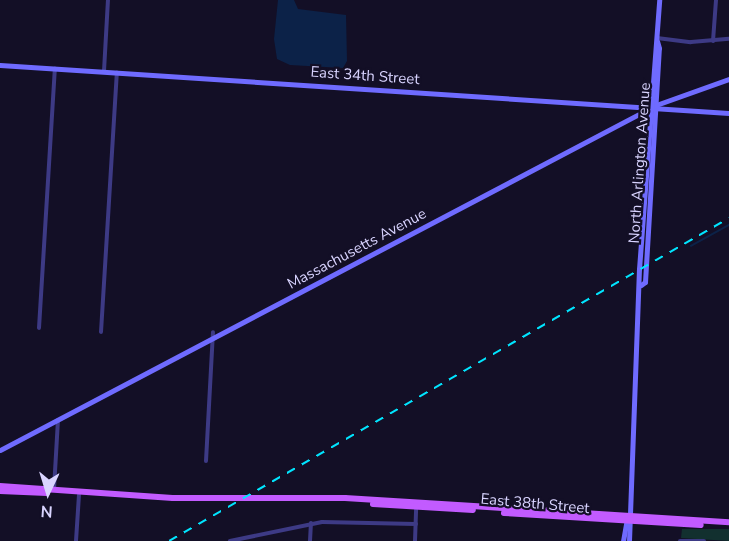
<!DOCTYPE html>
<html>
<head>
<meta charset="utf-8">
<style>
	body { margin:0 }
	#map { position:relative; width:729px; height:541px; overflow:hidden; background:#130f26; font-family:"Nunito Sans",sans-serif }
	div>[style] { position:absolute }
	.green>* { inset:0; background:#12302f }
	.water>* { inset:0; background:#0c2248 }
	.stream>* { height:1.5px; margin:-0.75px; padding:0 0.75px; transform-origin:0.75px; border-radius:0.75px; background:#0c2248 }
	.minor>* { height:4px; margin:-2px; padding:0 2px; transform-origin:2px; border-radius:2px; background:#3d3a85 }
	.secondary>* { height:5px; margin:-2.5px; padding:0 2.5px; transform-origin:2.5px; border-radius:2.5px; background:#6f6bff }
	.primary>* { height:6px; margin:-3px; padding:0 3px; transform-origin:3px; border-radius:3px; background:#c25bff }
	.rail>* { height:1.5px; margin-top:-0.75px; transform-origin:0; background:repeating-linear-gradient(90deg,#00e5ff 0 9px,transparent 0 17px) }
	span { translate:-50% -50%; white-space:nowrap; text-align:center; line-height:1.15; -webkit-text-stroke:4.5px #130f26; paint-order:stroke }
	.street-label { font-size:15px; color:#d9d4ff }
	.north { position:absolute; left:18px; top:463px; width:60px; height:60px; -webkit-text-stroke:4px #130f26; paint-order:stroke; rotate:184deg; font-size:16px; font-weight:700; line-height:24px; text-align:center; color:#d9d4ff }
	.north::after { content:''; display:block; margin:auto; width:21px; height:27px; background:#d9d4ff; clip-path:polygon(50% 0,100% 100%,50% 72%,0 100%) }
</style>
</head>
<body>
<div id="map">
	<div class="green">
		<div style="clip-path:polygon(682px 529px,729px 529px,729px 541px,681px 538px)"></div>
	</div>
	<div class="water">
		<div style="clip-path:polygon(278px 0,294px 0,298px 9px,346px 15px,347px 61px,343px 68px,290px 65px,277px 59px,274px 39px)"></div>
	</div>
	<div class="stream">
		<div style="left:691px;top:246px;width:43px;rotate:-28.9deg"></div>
	</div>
	<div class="minor">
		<div style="left:657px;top:38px;width:34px;rotate:7deg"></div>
		<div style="left:691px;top:42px;width:38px;rotate:-5deg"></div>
		<div style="left:713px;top:41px;width:41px;rotate:-85.8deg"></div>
		<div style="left:104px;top:71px;width:71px;rotate:-86.8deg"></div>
		<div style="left:39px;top:328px;width:260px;rotate:-86.5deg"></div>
		<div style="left:101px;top:332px;width:260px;rotate:-86.5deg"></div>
		<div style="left:206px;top:461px;width:129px;rotate:-86.9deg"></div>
		<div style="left:54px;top:489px;width:69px;rotate:-86.7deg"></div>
		<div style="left:76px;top:541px;width:46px;rotate:-86.3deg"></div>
		<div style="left:230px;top:541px;width:94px;rotate:-11.7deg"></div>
		<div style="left:322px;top:522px;width:94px;rotate:1.2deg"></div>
		<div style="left:310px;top:541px;width:18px;rotate:-87deg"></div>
		<div style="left:415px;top:541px;width:36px;rotate:-88deg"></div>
		<div style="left:680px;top:541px;width:24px"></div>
	</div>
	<div class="secondary">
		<div style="left:0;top:65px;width:731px;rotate:3.77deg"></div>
		<div style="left:641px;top:285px;width:5px;rotate:-37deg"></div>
		<div style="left:645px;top:282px;width:234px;rotate:-86.6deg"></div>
		<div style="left:659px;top:48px;width:7px;rotate:-106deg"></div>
		<div style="left:0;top:450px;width:741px;rotate:-27.74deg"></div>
		<div style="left:656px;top:105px;width:77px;rotate:-19.6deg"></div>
		<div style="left:623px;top:541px;width:23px;rotate:-80deg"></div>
		<div style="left:629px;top:541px;width:272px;rotate:-87.9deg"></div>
		<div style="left:639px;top:269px;width:270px;rotate:-85.7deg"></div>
	</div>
	<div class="primary">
		<div style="left:0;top:486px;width:173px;rotate:4deg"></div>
		<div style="left:173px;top:498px;width:172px"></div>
		<div style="left:345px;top:498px;width:385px;rotate:3.6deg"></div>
		<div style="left:0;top:491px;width:47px;rotate:2.4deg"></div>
		<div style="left:373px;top:504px;width:100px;rotate:3.4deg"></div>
		<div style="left:504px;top:513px;width:197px;rotate:3.5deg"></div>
	</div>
	<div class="rail">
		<div style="left:169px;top:541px;width:646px;rotate:-29.98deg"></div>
	</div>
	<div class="street-label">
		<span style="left:365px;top:76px;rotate:4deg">East 34th Street</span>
		<span style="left:640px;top:163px;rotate:-86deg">North Arlington Avenue</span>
		<span style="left:357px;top:249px;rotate:-28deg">Massachusetts Avenue</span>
		<span style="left:535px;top:504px;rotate:5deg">East 38th Street</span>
	</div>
	<div class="north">N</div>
</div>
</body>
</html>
